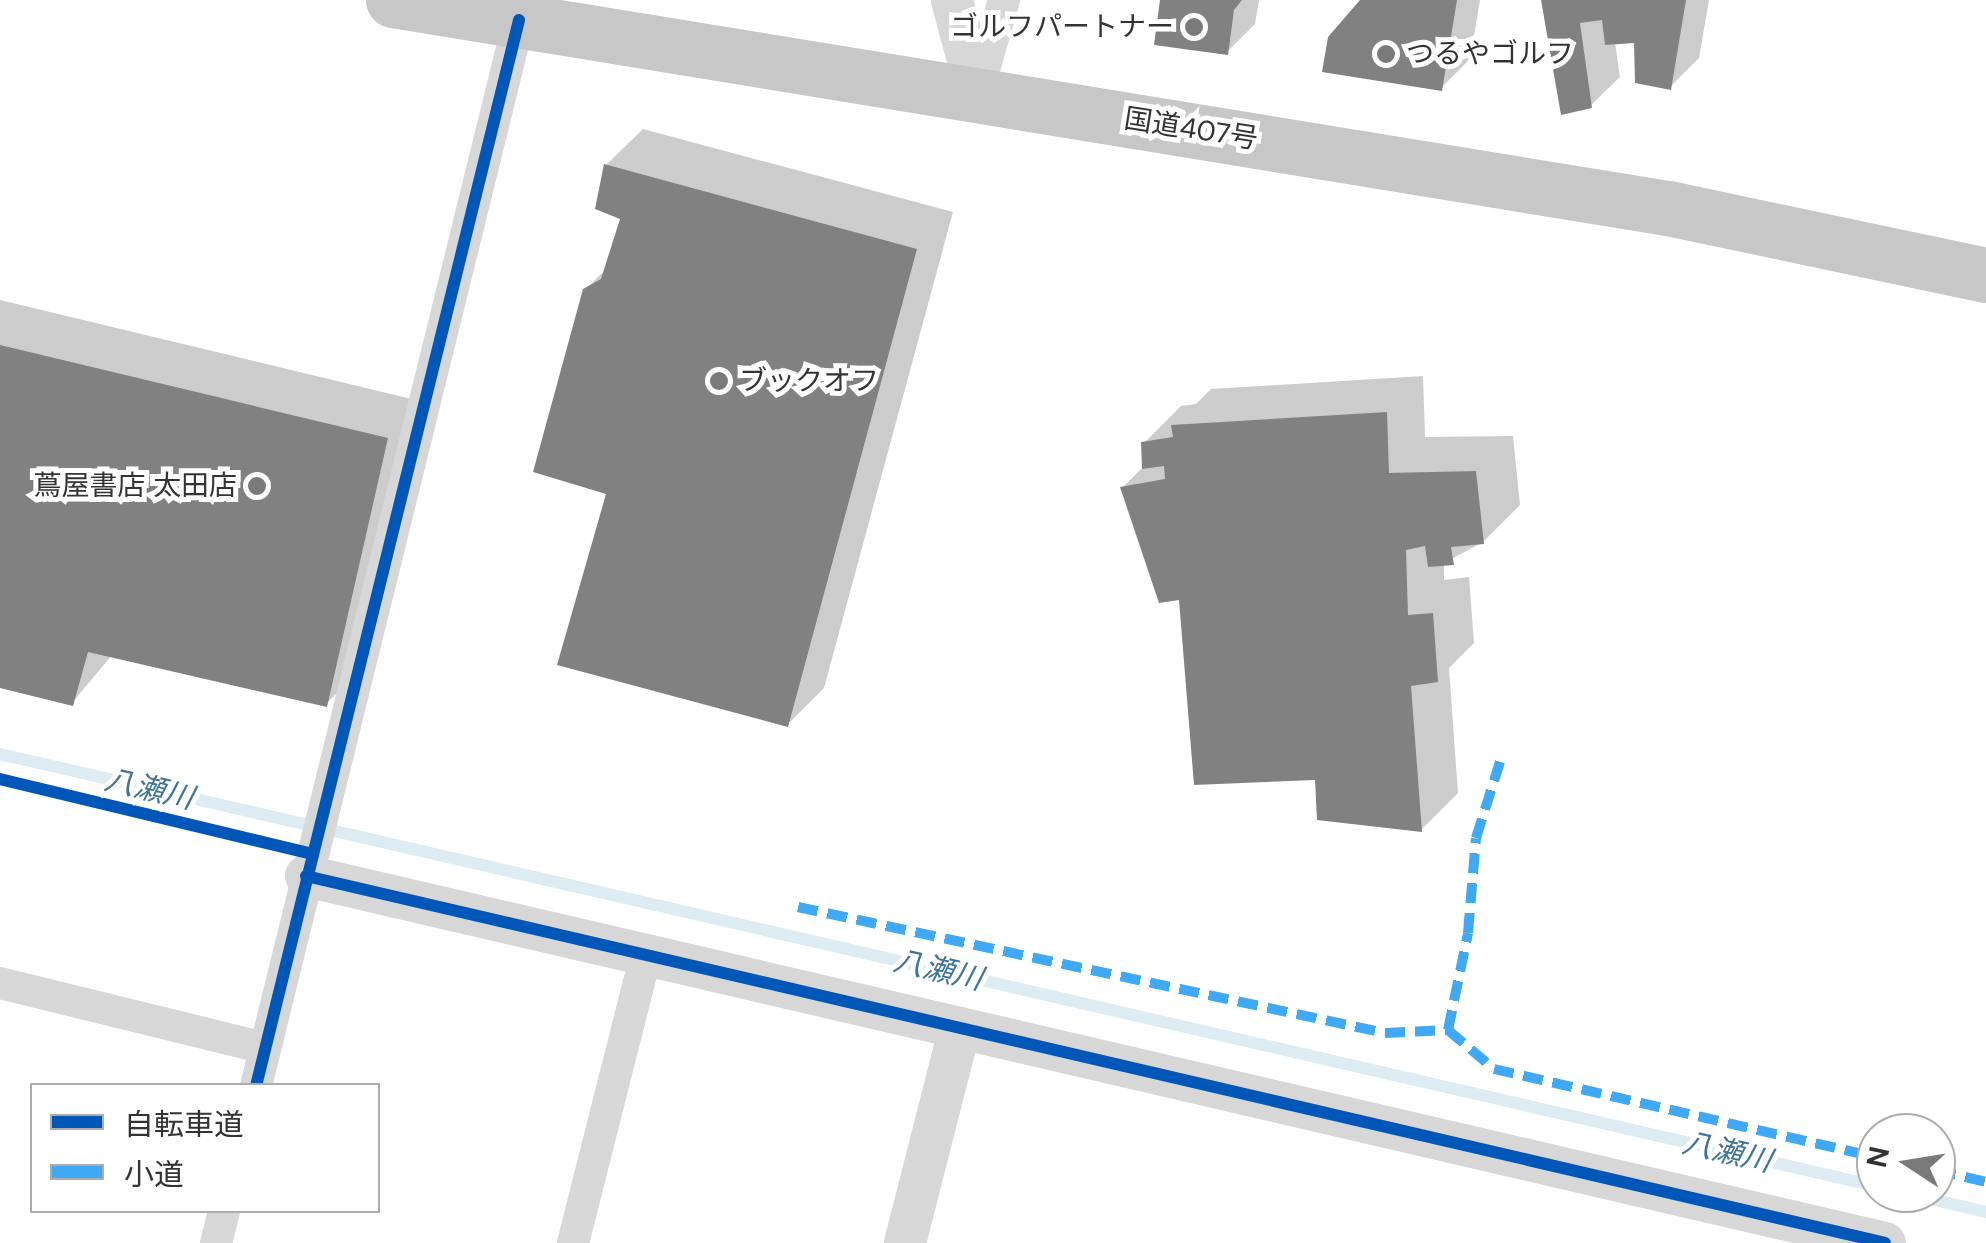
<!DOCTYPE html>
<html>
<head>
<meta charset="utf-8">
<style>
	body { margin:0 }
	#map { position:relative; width:1986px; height:1243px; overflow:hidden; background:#fff; font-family:"DM Sans","Noto Sans JP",sans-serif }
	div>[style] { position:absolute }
	.shadow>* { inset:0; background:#0003 }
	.stream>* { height:12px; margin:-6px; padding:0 6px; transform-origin:6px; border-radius:6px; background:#ddebf3 }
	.building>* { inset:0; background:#818181 }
	.minor>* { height:32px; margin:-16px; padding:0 16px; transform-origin:16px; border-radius:16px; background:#d7d7d7 }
	.tertiary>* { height:42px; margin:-21px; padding:0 21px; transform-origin:21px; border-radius:21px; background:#d7d7d7 }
	.trunk>* { height:55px; margin:-27.5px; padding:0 27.5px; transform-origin:27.5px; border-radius:27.5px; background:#c7c7c7 }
	.quiet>* { height:10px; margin-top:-5px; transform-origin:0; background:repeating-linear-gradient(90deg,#3fa9f5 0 20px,transparent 0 30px) }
	.cycleway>* { height:12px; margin:-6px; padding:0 6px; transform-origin:6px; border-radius:6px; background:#0057b8 }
	.dots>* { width:28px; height:28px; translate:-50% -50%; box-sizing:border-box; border:5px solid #fff; border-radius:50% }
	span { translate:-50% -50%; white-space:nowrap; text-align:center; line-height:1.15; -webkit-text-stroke:10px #fff; paint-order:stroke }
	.poi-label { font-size:28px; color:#333 }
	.right { translate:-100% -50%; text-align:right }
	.left { translate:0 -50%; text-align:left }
	.street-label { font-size:28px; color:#333 }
	.water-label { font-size:30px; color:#3f7597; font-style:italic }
	.legend { position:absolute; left:30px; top:1083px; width:350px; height:130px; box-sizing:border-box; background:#fff; border:2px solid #adadad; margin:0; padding:12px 18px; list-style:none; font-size:30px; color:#333 }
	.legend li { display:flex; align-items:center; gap:20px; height:50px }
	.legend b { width:50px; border:2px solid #adadad }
	.north { position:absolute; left:1856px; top:1113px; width:100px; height:100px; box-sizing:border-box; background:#fff; border:2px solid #adadad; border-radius:50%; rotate:282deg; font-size:28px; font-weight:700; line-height:40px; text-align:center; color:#333 }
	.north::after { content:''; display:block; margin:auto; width:35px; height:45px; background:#7a7a7a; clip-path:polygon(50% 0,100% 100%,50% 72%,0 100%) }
</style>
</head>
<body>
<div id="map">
	<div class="shadow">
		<div style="clip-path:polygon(1163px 0,1259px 0,1255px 24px,1227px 52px)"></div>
		<div style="clip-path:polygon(1363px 0,1480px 0,1470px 59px,1441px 88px)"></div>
		<div style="clip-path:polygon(1543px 0,1709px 0,1699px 58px,1670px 87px,1636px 40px,1615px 42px,1620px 77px,1591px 105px)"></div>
		<div style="clip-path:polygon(643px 129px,953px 212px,824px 688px,787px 725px,609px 492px,585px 290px,607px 268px,623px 218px,606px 165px)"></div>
		<div style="clip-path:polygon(0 300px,424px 402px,363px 667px,326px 704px,112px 655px,72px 703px,0 685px)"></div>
		<div style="clip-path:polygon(1423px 376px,1425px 437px,1513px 436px,1520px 505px,1483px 542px,1444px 563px,1444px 580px,1469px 577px,1474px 643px,1449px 668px,1458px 793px,1421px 830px,1318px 777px,1182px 597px,1123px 487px,1144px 466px,1144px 443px,1181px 406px,1196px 404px,1211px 389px)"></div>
	</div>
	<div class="stream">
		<div style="left:0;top:754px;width:1925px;rotate:12.97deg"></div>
		<div style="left:1905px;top:1193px;width:83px;rotate:13.2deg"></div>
	</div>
	<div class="building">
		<div style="clip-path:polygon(1160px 0,1242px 0,1234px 10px,1228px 55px,1154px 45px)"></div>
		<div style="clip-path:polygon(1360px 0,1457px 0,1442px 91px,1322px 72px,1328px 37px)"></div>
		<div style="clip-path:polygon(1541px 0,1686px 0,1671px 90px,1635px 83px,1634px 43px,1605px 45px,1602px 20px,1580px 23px,1592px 108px,1561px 115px)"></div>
		<div style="clip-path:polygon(604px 164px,917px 249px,788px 727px,557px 665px,606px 494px,533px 472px,583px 289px,601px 279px,620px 219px,595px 209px)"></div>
		<div style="clip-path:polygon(0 345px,388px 438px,327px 707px,88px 652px,73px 706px,0 688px)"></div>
		<div style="clip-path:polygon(1387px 412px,1389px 473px,1476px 471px,1484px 544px,1451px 547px,1454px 565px,1428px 567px,1425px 546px,1406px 550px,1408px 615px,1433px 613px,1438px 682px,1411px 686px,1422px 832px,1317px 820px,1315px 780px,1194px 785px,1179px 600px,1159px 603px,1120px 487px,1165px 479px,1164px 466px,1142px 469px,1141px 442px,1173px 437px,1171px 425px)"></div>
	</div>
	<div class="minor">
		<div style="left:977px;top:94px;width:98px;rotate:-74deg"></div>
		<div style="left:0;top:983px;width:273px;rotate:13.8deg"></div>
		<div style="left:256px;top:1086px;width:1098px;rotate:-76.14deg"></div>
		<div style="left:216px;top:1243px;width:34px;rotate:-76deg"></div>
		<div style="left:573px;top:1243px;width:294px;rotate:-75.8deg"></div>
	</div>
	<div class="tertiary">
		<div style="left:952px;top:0;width:97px;rotate:75.1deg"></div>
		<div style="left:306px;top:876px;width:1621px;rotate:13.08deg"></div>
		<div style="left:905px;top:1243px;width:222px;rotate:-75.7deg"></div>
	</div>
	<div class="trunk">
		<div style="left:393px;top:0;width:1292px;rotate:9.27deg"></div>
		<div style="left:1668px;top:208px;width:325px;rotate:11.9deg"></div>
	</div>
	<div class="quiet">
		<div style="left:798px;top:907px;width:600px;rotate:12.11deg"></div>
		<div style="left:1385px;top:1033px;width:63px;rotate:-2.7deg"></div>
		<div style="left:1448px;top:1030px;width:60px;rotate:40.3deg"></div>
		<div style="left:1494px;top:1069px;width:392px;rotate:13deg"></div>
		<div style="left:1448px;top:1030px;width:99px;rotate:-78.3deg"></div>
		<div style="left:1468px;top:933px;width:95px;rotate:-85.2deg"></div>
		<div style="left:1476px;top:838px;width:80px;rotate:-72.5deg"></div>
		<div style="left:1936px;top:1170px;width:51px;rotate:13.5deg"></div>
	</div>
	<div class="cycleway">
		<div style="left:0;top:779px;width:321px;rotate:13.5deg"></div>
		<div style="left:306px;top:876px;width:1621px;rotate:13.08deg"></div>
		<div style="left:256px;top:1086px;width:1098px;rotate:-76.14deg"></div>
	</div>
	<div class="dots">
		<div style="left:1194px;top:27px;background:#7a7a7a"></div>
		<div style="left:1386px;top:54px;background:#7a7a7a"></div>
		<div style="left:719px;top:381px;background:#7a7a7a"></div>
		<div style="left:257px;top:486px;background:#7a7a7a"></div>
	</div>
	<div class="poi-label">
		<span class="right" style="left:1174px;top:27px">ゴルフパートナー</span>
		<span class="left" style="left:1406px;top:54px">つるやゴルフ</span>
		<span class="left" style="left:739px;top:381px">ブックオフ</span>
		<span class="right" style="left:237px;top:486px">蔦屋書店 太田店</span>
	</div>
	<div class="street-label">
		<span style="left:1191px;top:129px;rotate:9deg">国道407号</span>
	</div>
	<div class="water-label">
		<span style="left:149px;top:789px;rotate:13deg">八瀬川</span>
		<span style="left:938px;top:970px;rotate:13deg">八瀬川</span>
		<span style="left:1727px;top:1152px;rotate:13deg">八瀬川</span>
	</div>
	<ul class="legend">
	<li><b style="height:12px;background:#0057b8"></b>自転車道</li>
	<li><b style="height:12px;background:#3fa9f5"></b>小道</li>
	</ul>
	<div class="north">N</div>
</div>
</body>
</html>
